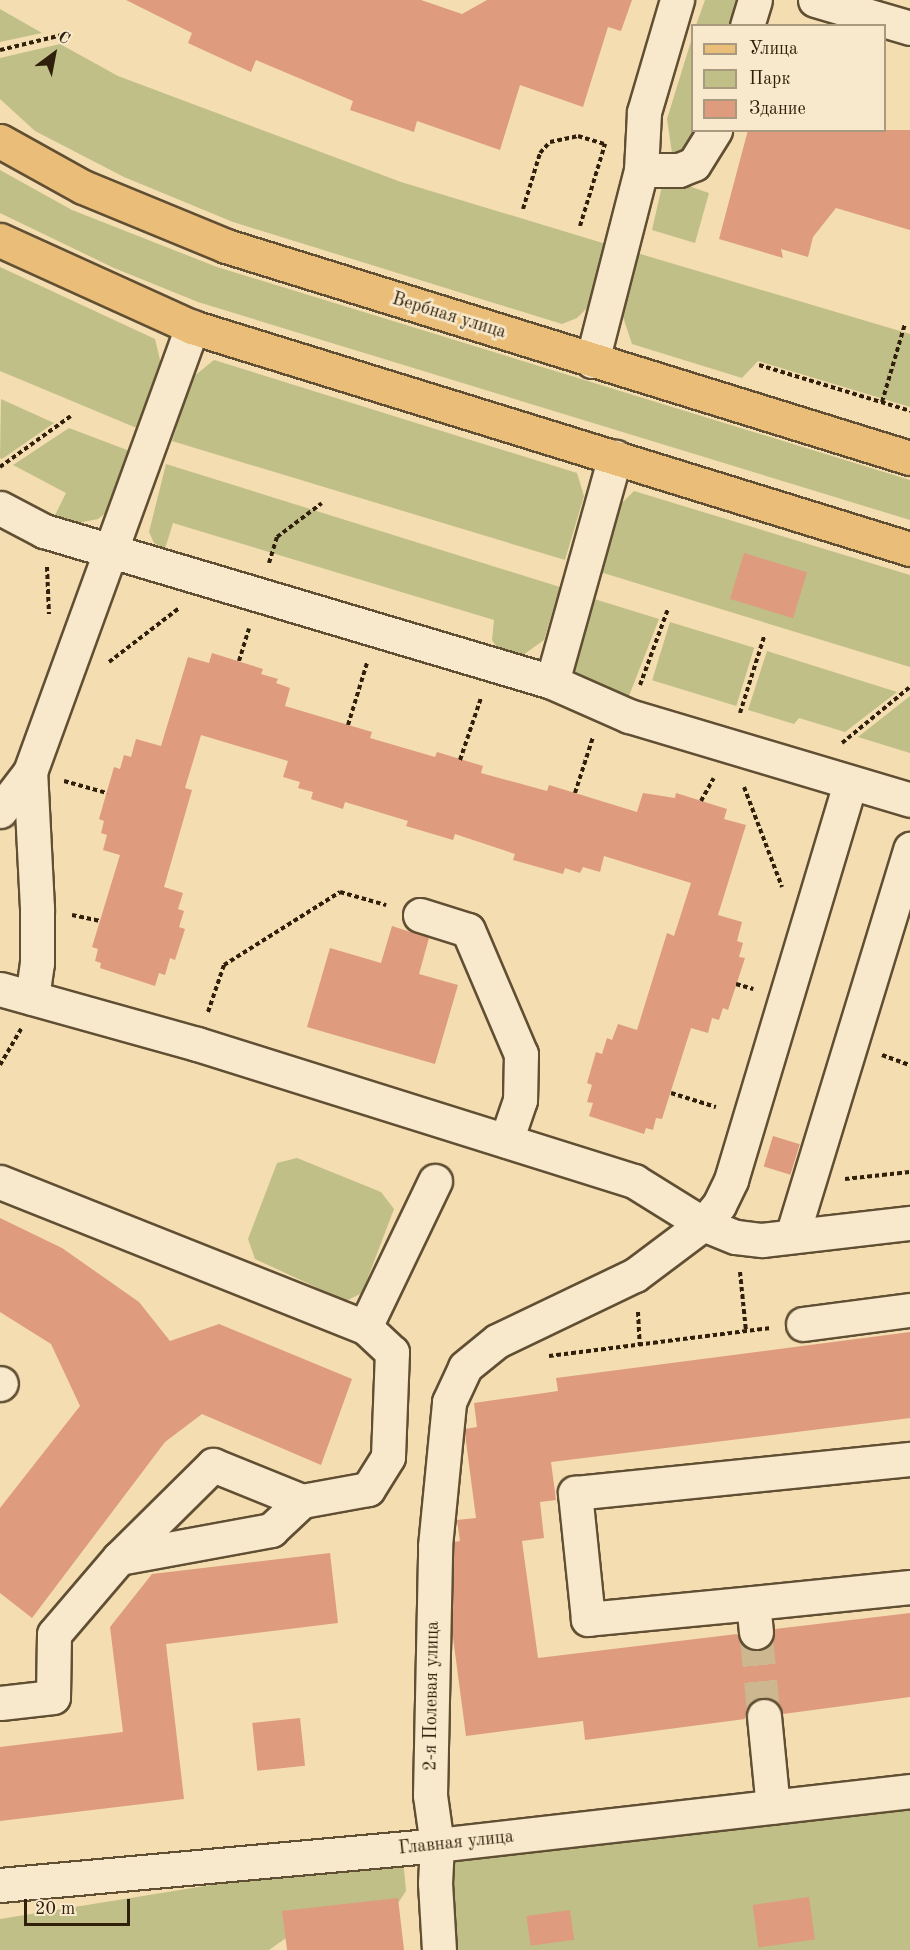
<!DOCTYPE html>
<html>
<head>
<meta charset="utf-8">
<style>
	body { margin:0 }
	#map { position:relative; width:910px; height:1950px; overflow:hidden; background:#f4ddb1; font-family:"Old Standard TT",serif }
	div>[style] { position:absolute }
	.green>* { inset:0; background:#c0bf88; transform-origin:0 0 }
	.building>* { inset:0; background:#de9b7e; transform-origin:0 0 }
	.minor-tunnel>* { height:33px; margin-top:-16.5px; transform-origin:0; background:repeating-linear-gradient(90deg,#cdb790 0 33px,transparent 0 49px) }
	.path>* { height:4px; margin-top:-2px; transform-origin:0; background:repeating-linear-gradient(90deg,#30200b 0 4.5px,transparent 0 7.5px) }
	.roads { filter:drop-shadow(2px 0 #614f34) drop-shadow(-2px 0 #614f34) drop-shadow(0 2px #614f34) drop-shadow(0 -2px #614f34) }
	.minor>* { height:33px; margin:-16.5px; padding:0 16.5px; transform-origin:16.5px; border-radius:16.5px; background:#f8e9cc }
	.major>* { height:33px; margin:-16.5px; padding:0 16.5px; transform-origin:16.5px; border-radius:16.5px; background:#eabe78 }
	span { translate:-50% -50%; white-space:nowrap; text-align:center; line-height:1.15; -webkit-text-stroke:5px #f8e9cc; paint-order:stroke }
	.street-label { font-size:18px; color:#30200b }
	.legend { position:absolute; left:691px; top:24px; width:195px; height:108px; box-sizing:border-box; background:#f8e9cc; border:2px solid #a8997f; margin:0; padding:8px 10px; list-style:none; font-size:18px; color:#30200b }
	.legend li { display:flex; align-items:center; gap:12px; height:30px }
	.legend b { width:30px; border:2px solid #a8997f }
	.north { position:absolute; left:24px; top:24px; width:60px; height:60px; -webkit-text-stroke:4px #f8e9cc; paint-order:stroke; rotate:32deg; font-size:16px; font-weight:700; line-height:24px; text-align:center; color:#30200b }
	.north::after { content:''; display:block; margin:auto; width:21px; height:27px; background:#30200b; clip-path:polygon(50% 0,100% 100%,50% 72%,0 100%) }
	.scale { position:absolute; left:24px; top:1899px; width:106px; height:27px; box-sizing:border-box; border:3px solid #30200b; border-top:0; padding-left:8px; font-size:18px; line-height:21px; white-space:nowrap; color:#30200b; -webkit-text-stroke:4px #f8e9cc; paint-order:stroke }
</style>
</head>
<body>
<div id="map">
	<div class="green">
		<div style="clip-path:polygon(705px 0,736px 0,729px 25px,696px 25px)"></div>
		<div style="clip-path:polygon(0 9px,42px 33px,0 42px)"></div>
		<div style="clip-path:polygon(692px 38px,692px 130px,698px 131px,682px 152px,672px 153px,667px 119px)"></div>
		<div style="clip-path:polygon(60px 44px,118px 76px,401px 182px,606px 244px,590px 305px,577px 318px,562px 324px,233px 222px,124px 177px,35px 131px,0 99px,0 58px)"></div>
		<div style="clip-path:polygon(0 170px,72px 210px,217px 267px,910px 480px,910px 520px,198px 302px,114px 268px,0 213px)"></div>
		<div style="clip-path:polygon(674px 181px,709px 193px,695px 243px,652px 230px,662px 186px)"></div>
		<div style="clip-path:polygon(637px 253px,910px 334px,910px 407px,758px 361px,742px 378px,632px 344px,623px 317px)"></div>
		<div style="clip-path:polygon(0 267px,155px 339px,161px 364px,139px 429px,0 371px)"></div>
		<div style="clip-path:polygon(214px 360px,577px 473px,584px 496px,565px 560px,172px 441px,193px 377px)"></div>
		<div style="clip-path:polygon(1px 399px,54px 423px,2px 459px,0 458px)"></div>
		<div style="clip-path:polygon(69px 428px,135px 453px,114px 507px,98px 519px,78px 523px,55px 515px,66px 493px,13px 465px)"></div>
		<div style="clip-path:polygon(166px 464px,560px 587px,544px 640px,523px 655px,511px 655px,499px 650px,492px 640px,494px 620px,173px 523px,165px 549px,154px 543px,149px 532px)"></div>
		<div style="clip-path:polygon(634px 491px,910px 575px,910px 667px,600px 572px,618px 507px)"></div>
		<div style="clip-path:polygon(591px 598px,659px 619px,627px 701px,578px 681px,573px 671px,573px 659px)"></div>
		<div style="left:670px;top:622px;width:88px;height:61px;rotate:17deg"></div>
		<div style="clip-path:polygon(767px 651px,897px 692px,845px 732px,799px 718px,794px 724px,748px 710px)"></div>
		<div style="clip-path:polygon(910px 696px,910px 753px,858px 737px)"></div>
		<div style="clip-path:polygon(297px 1158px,381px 1192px,394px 1209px,362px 1293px,346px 1301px,255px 1259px,248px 1239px,277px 1163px)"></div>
		<div style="clip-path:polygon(910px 1780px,910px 1950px,437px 1950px,426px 1938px,417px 1895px,424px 1865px,454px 1861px,466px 1836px)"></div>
		<div style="clip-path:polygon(384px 1857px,404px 1869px,406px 1891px,396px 1906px,313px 1919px,269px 1950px,0 1950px,0 1919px)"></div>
	</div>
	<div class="building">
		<div style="clip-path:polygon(126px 0,421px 0,462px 14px,487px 0,632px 0,621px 31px,608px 27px,583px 107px,520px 85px,500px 150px,417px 121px,414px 132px,350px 110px,353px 101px,256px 60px,251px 72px,188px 43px,192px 33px)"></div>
		<div style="clip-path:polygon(748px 130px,910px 130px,910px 230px,836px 208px,813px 237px,808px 257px,781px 249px,783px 258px,719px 239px)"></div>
		<div style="left:744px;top:553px;width:66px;height:48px;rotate:17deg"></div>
		<div style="clip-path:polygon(212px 653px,263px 669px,261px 674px,278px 679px,276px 683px,290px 688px,285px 706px,372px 732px,370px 738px,435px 757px,437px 752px,483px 766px,481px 773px,547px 791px,549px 785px,637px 812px,643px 793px,675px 798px,676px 793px,727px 809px,724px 819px,746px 825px,718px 915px,742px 922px,737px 941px,743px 943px,739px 957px,745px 958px,728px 1010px,723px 1008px,719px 1020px,712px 1018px,708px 1033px,691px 1028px,662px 1119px,656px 1118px,653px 1130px,646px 1128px,644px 1134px,589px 1116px,593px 1103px,587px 1102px,592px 1085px,587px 1083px,596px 1052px,602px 1054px,607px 1038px,612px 1040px,618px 1024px,637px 1030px,667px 933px,674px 936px,691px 883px,604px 856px,600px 872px,583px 867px,580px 873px,565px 868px,563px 874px,513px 860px,515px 854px,455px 834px,453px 840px,406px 826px,408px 821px,345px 802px,343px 809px,311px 799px,313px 792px,298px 788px,300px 782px,283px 777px,288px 761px,201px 735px,185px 788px,192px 790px,164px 887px,183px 893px,178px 909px,184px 911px,179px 927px,185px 929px,175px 960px,170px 958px,165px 975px,159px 973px,155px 986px,100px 968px,101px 963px,95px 961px,98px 949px,92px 947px,120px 855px,103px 850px,107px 835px,101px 833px,104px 821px,99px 819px,114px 767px,120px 769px,124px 755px,131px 757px,136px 739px,161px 746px,188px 657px,209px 663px)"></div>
		<div style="clip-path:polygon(392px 926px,429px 938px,419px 974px,458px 985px,435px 1064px,307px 1027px,330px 948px,381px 963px)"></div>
		<div style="left:773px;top:1136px;width:28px;height:32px;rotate:17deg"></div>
		<div style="clip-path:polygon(0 1218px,62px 1248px,139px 1302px,170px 1341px,219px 1324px,352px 1379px,321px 1465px,202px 1414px,165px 1442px,32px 1618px,0 1593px,0 1508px,80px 1406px,51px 1344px,0 1312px)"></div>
		<div style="clip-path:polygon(910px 1332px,910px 1418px,551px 1462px,556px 1500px,540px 1502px,544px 1538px,522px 1541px,538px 1658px,737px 1634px,748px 1649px,759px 1651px,773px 1640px,775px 1629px,910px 1613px,910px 1697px,783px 1714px,772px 1699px,762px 1697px,747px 1708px,745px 1719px,585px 1740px,583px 1721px,466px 1736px,452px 1630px,454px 1547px,454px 1542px,460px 1541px,457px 1520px,476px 1518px,465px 1434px,465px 1429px,477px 1427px,474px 1403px,558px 1391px,556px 1378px)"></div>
		<div style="clip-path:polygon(330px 1553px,338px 1623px,166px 1644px,184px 1799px,0 1821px,0 1747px,123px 1732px,110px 1627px,152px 1574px)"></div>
		<div style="left:300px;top:1718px;width:48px;height:48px;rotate:84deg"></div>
		<div style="left:809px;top:1897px;width:43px;height:57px;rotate:82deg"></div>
		<div style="clip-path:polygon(398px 1898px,404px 1950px,287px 1950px,282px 1911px)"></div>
		<div style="left:570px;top:1910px;width:30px;height:44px;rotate:82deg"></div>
	</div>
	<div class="minor-tunnel">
		<div style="left:756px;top:1632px;width:84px;rotate:84.6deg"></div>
	</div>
	<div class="path">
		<div style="left:0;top:50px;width:68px;rotate:-13.6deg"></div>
		<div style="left:523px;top:209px;width:59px;rotate:-73.1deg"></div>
		<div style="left:540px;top:153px;width:15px;rotate:-48deg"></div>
		<div style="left:550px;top:142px;width:29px;rotate:-12deg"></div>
		<div style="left:578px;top:136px;width:28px;rotate:17deg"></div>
		<div style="left:580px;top:226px;width:86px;rotate:-73deg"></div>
		<div style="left:759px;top:365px;width:158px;rotate:16.9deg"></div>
		<div style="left:882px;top:402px;width:81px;rotate:-73.6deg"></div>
		<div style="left:0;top:467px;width:87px;rotate:-35.7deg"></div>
		<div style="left:269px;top:563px;width:27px;rotate:-73deg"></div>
		<div style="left:277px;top:537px;width:56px;rotate:-37.1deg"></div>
		<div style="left:47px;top:567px;width:47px;rotate:87.6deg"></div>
		<div style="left:239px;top:661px;width:34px;rotate:-73deg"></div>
		<div style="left:109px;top:662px;width:88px;rotate:-37.6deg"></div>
		<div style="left:640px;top:685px;width:81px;rotate:-69.8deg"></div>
		<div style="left:740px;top:713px;width:80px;rotate:-72.5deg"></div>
		<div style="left:348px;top:725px;width:65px;rotate:-73deg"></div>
		<div style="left:842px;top:743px;width:88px;rotate:-39.5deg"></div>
		<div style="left:460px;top:760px;width:65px;rotate:-71.3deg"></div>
		<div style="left:64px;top:781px;width:45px;rotate:15.6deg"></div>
		<div style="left:744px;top:787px;width:107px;rotate:69.2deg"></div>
		<div style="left:575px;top:793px;width:59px;rotate:-72.2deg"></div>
		<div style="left:701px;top:801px;width:26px;rotate:-61deg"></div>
		<div style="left:72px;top:915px;width:29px;rotate:12deg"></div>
		<div style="left:736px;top:984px;width:18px;rotate:16deg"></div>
		<div style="left:208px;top:1012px;width:50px;rotate:-71.2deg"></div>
		<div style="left:224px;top:965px;width:137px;rotate:-32.2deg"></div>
		<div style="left:340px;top:892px;width:48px;rotate:15.8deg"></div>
		<div style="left:882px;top:1055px;width:30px;rotate:20deg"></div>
		<div style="left:0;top:1065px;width:42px;rotate:-59.7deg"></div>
		<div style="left:671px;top:1093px;width:47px;rotate:17.3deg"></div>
		<div style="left:845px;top:1179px;width:65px;rotate:-6.1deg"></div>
		<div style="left:740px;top:1272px;width:59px;rotate:84.2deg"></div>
		<div style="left:638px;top:1312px;width:33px;rotate:87deg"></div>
		<div style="left:549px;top:1356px;width:224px;rotate:-7.2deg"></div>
	</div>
	<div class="roads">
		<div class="minor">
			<div style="left:815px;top:0;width:99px;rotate:16.4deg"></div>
			<div style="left:747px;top:26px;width:27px;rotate:-73deg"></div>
			<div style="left:641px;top:170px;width:38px"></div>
			<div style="left:679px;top:170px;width:16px;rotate:-22deg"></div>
			<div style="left:694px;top:164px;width:40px;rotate:-58deg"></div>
			<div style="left:592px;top:361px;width:197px;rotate:-75.6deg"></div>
			<div style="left:641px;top:170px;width:58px;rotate:-87deg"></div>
			<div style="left:644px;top:112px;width:117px;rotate:-73.6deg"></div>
			<div style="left:0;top:508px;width:50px;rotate:27.6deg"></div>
			<div style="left:44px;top:531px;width:530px;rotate:16.55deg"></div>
			<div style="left:552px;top:682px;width:84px;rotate:23.8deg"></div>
			<div style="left:629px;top:716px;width:293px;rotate:16.6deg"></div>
			<div style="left:552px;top:682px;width:234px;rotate:-74.4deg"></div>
			<div style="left:0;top:811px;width:49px;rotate:-52.4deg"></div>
			<div style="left:420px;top:915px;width:50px;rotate:17.4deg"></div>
			<div style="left:468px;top:930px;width:135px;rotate:66.9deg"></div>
			<div style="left:521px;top:1054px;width:46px;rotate:91.2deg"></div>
			<div style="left:520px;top:1100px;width:43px;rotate:108.9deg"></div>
			<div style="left:0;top:989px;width:205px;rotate:15.6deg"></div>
			<div style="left:197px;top:1044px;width:458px;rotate:17.4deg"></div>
			<div style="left:634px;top:1181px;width:81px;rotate:31.9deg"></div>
			<div style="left:703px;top:1224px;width:25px;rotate:-50deg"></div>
			<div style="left:719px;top:1205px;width:28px;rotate:-64deg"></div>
			<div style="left:731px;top:1180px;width:414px;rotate:-73.3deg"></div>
			<div style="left:32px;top:998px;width:35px;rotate:-82deg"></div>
			<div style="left:37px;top:963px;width:55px;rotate:-90deg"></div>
			<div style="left:37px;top:908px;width:136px;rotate:-92.9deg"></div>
			<div style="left:30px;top:772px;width:474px;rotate:-70deg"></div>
			<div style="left:0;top:1182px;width:393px;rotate:21.7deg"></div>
			<div style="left:365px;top:1327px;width:37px;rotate:43deg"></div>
			<div style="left:392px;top:1352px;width:105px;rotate:92.2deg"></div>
			<div style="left:388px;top:1457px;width:38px;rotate:122deg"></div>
			<div style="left:368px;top:1489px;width:67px;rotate:169.7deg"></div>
			<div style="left:302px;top:1501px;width:96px;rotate:-158deg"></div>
			<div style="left:213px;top:1465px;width:132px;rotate:135.3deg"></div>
			<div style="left:119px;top:1558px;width:100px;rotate:130.5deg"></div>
			<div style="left:54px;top:1634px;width:63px;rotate:90.9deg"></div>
			<div style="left:53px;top:1697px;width:53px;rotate:173.5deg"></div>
			<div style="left:792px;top:1236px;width:405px;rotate:-73deg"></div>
			<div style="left:803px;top:1324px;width:108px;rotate:-7.5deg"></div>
			<div style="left:365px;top:1327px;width:162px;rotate:-64.4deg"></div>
			<div style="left:0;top:1384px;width:1px;rotate:-45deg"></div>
			<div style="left:119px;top:1558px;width:155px;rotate:-10.4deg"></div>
			<div style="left:271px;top:1530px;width:42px;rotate:-43.1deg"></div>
			<div style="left:753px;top:1603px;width:158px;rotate:-5.8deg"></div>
			<div style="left:756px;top:1632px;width:29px;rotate:-96deg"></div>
			<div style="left:753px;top:1603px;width:166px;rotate:174.5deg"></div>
			<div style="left:588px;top:1619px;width:127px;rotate:-95.9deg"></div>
			<div style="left:575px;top:1493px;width:337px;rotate:-5.8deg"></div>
			<div style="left:764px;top:1716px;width:91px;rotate:84.4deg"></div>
			<div style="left:0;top:1885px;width:439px;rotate:-5.2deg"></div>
			<div style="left:437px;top:1845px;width:476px;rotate:-6.5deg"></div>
			<div style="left:439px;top:1950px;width:67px;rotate:-93.4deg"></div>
			<div style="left:435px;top:1883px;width:38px;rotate:-87deg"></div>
			<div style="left:437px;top:1845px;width:50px;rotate:-98deg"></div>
			<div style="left:430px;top:1795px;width:249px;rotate:-88.8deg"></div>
			<div style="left:435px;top:1546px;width:145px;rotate:-84.4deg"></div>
			<div style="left:449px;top:1402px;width:38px;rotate:-65deg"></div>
			<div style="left:465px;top:1367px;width:41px;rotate:-39.1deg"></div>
			<div style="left:497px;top:1341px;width:153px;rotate:-25.6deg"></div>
			<div style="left:635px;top:1275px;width:85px;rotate:-36.9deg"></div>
			<div style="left:703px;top:1224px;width:35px;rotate:22deg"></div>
			<div style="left:736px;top:1237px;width:26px;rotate:7deg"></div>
			<div style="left:762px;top:1240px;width:149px;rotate:-6.6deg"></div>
		</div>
		<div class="major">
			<div style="left:0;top:141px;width:95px;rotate:29deg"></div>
			<div style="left:83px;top:187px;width:155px;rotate:22.4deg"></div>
			<div style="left:226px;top:246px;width:716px;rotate:17.22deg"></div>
			<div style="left:0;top:240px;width:211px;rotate:24.4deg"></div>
			<div style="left:192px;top:327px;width:752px;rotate:17.18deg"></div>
		</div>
	</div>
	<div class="street-label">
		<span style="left:449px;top:316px;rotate:17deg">Вербная улица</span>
		<span style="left:432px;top:1696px;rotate:-89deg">2-я Полевая улица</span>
		<span style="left:456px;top:1843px;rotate:-6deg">Главная улица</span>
	</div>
	<ul class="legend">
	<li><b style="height:8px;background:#eabe78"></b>Улица</li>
	<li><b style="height:16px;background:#c0bf88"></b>Парк</li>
	<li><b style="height:16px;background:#de9b7e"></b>Здание</li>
	</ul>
	<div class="north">С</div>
	<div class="scale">20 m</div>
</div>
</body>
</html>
